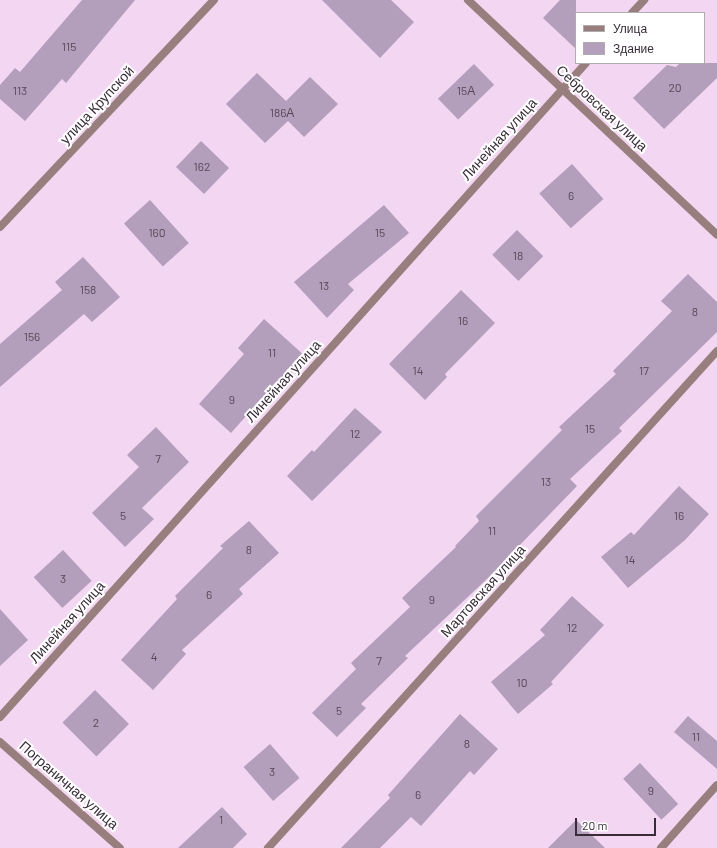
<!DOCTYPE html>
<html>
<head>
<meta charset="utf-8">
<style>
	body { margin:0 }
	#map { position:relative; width:717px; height:848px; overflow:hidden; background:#f3d6f2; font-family:Barlow,sans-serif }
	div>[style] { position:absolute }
	.building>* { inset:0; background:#b39ebc; transform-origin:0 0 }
	.street>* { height:8px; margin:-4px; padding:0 4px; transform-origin:4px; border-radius:4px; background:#987f7e }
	span { translate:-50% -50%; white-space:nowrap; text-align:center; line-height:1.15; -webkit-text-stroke:4px #fff; paint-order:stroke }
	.number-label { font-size:12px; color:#564858 }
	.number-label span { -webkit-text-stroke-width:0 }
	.street-label { font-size:14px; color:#372c37 }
	.legend { position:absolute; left:575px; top:12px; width:130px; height:52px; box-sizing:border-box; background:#fff; border:1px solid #afabaf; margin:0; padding:5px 7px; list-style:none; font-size:12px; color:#372c37 }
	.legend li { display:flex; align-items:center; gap:8px; height:20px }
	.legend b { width:20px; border:1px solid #afabaf }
	.scale { position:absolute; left:575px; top:818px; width:81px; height:18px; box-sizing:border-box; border:2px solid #372c37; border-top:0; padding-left:5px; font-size:12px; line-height:14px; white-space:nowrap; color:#372c37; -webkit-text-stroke:3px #fff; paint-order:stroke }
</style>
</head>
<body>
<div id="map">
	<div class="building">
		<div style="clip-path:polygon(82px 0,135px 0,66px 83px,62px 79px,25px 121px,0 99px,0 85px,15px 68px,20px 72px)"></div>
		<div style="clip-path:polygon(322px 0,391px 0,414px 22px,380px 58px)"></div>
		<div style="clip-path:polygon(560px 0,576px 0,576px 49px,543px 18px)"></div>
		<div style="clip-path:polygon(680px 63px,717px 63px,717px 78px,664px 129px,633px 98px,667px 65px,676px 67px)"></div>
		<div style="left:474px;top:64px;width:29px;height:50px;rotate:46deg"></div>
		<div style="clip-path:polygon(257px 73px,286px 101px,310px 77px,338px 104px,304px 137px,288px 121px,265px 143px,226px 104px)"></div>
		<div style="left:201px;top:141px;width:39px;height:36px;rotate:44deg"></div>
		<div style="left:572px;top:164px;width:47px;height:44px;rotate:48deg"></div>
		<div style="left:150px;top:200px;width:58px;height:35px;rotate:48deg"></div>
		<div style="clip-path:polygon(384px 205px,409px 233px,348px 284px,354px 290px,327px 318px,294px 282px)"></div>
		<div style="left:517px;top:230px;width:37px;height:35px;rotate:45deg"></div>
		<div style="clip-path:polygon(83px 257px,120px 297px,92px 322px,84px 314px,0 387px,0 344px,62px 290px,55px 282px)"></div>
		<div style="clip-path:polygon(688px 274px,717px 302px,717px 332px,619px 428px,622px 431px,570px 479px,577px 486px,488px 578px,405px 656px,408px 658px,361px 704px,366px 708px,337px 737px,312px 713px,356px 669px,351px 663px,410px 607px,402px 598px,456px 547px,455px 546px,479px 521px,476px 516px,562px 430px,559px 427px,616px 374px,613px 371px,672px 311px,661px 301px)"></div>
		<div style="clip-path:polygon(461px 290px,495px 323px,445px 374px,447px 377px,425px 400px,389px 364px)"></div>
		<div style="clip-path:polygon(264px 319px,306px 357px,280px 386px,276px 382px,231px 433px,199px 404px,244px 354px,238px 348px)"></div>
		<div style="clip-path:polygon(355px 408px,382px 432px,312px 501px,287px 476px,312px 450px,314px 452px)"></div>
		<div style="clip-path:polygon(156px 427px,189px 462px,142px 508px,154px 519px,125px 547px,92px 513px,139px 467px,127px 455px)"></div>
		<div style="clip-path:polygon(679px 486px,709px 514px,685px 540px,628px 588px,601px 557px,631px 532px,634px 535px)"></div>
		<div style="clip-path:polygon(249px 521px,279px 553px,239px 589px,243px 594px,182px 650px,186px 654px,153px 690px,121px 660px,177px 599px,175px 596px,223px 548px,220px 546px)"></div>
		<div style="left:63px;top:550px;width:42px;height:40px;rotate:47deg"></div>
		<div style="clip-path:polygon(572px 596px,604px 625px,551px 682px,553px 684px,518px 714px,491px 682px,545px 635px,540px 630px)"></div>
		<div style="clip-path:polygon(0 609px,28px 640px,0 666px)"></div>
		<div style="left:95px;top:690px;width:48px;height:46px;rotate:45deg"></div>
		<div style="clip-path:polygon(460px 714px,498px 749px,474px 775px,470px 771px,421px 826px,411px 817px,380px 848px,341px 848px,390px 798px,388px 795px)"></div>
		<div style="clip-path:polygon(688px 716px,717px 741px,717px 769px,674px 732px)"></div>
		<div style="left:270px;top:744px;width:45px;height:35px;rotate:49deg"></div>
		<div style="left:640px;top:763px;width:56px;height:23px;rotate:47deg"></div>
		<div style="clip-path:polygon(222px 807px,247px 834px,233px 848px,178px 848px)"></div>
		<div style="clip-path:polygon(576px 820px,605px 848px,548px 848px)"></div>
	</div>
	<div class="street">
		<div style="left:468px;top:0;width:342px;rotate:43.3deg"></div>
		<div style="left:632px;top:13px;width:18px;rotate:-47deg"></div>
		<div style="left:0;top:227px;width:312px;rotate:-46.7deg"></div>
		<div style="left:0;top:717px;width:878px;rotate:-48.14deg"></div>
		<div style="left:0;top:742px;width:160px;rotate:41.5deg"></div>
		<div style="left:268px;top:848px;width:670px;rotate:-47.9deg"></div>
		<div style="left:661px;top:848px;width:84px;rotate:-48.4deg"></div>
	</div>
	<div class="number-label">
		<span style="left:69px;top:47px">115</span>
		<span style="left:675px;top:88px">20</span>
		<span style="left:20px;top:91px">113</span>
		<span style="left:466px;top:91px">15А</span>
		<span style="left:282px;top:113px">186А</span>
		<span style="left:202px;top:167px">162</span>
		<span style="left:571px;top:196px">6</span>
		<span style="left:157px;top:233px">160</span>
		<span style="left:380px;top:233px">15</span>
		<span style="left:518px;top:256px">18</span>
		<span style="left:324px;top:286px">13</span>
		<span style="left:88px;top:290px">158</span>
		<span style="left:695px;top:312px">8</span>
		<span style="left:463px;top:321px">16</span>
		<span style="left:32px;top:337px">156</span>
		<span style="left:272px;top:353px">11</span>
		<span style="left:418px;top:371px">14</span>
		<span style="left:644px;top:371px">17</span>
		<span style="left:232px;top:400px">9</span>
		<span style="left:590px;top:429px">15</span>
		<span style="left:355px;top:434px">12</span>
		<span style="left:158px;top:459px">7</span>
		<span style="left:546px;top:482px">13</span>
		<span style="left:123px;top:516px">5</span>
		<span style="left:679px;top:516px">16</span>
		<span style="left:492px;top:531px">11</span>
		<span style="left:249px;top:550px">8</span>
		<span style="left:630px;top:560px">14</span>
		<span style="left:63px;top:579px">3</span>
		<span style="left:209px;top:595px">6</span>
		<span style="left:432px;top:600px">9</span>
		<span style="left:572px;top:628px">12</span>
		<span style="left:154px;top:657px">4</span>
		<span style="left:379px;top:661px">7</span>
		<span style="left:522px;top:683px">10</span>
		<span style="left:339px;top:711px">5</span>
		<span style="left:96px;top:723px">2</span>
		<span style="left:696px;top:737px">11</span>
		<span style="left:467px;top:744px">8</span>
		<span style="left:272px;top:772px">3</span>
		<span style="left:651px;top:791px">9</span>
		<span style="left:418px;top:795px">6</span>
		<span style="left:221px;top:820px">1</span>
	</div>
	<div class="street-label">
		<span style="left:97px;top:105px;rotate:-47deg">улица Крупской</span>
		<span style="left:602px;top:108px;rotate:43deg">Себровская улица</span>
		<span style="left:499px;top:139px;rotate:-48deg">Линейная улица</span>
		<span style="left:283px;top:381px;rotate:-48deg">Линейная улица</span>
		<span style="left:483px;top:591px;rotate:-48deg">Мартовская улица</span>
		<span style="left:67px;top:622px;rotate:-48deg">Линейная улица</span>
		<span style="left:69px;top:785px;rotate:41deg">Пограничная улица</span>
	</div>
	<ul class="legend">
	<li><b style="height:5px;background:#987f7e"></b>Улица</li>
	<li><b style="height:11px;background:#b39ebc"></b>Здание</li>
	</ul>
	<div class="scale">20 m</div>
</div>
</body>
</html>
